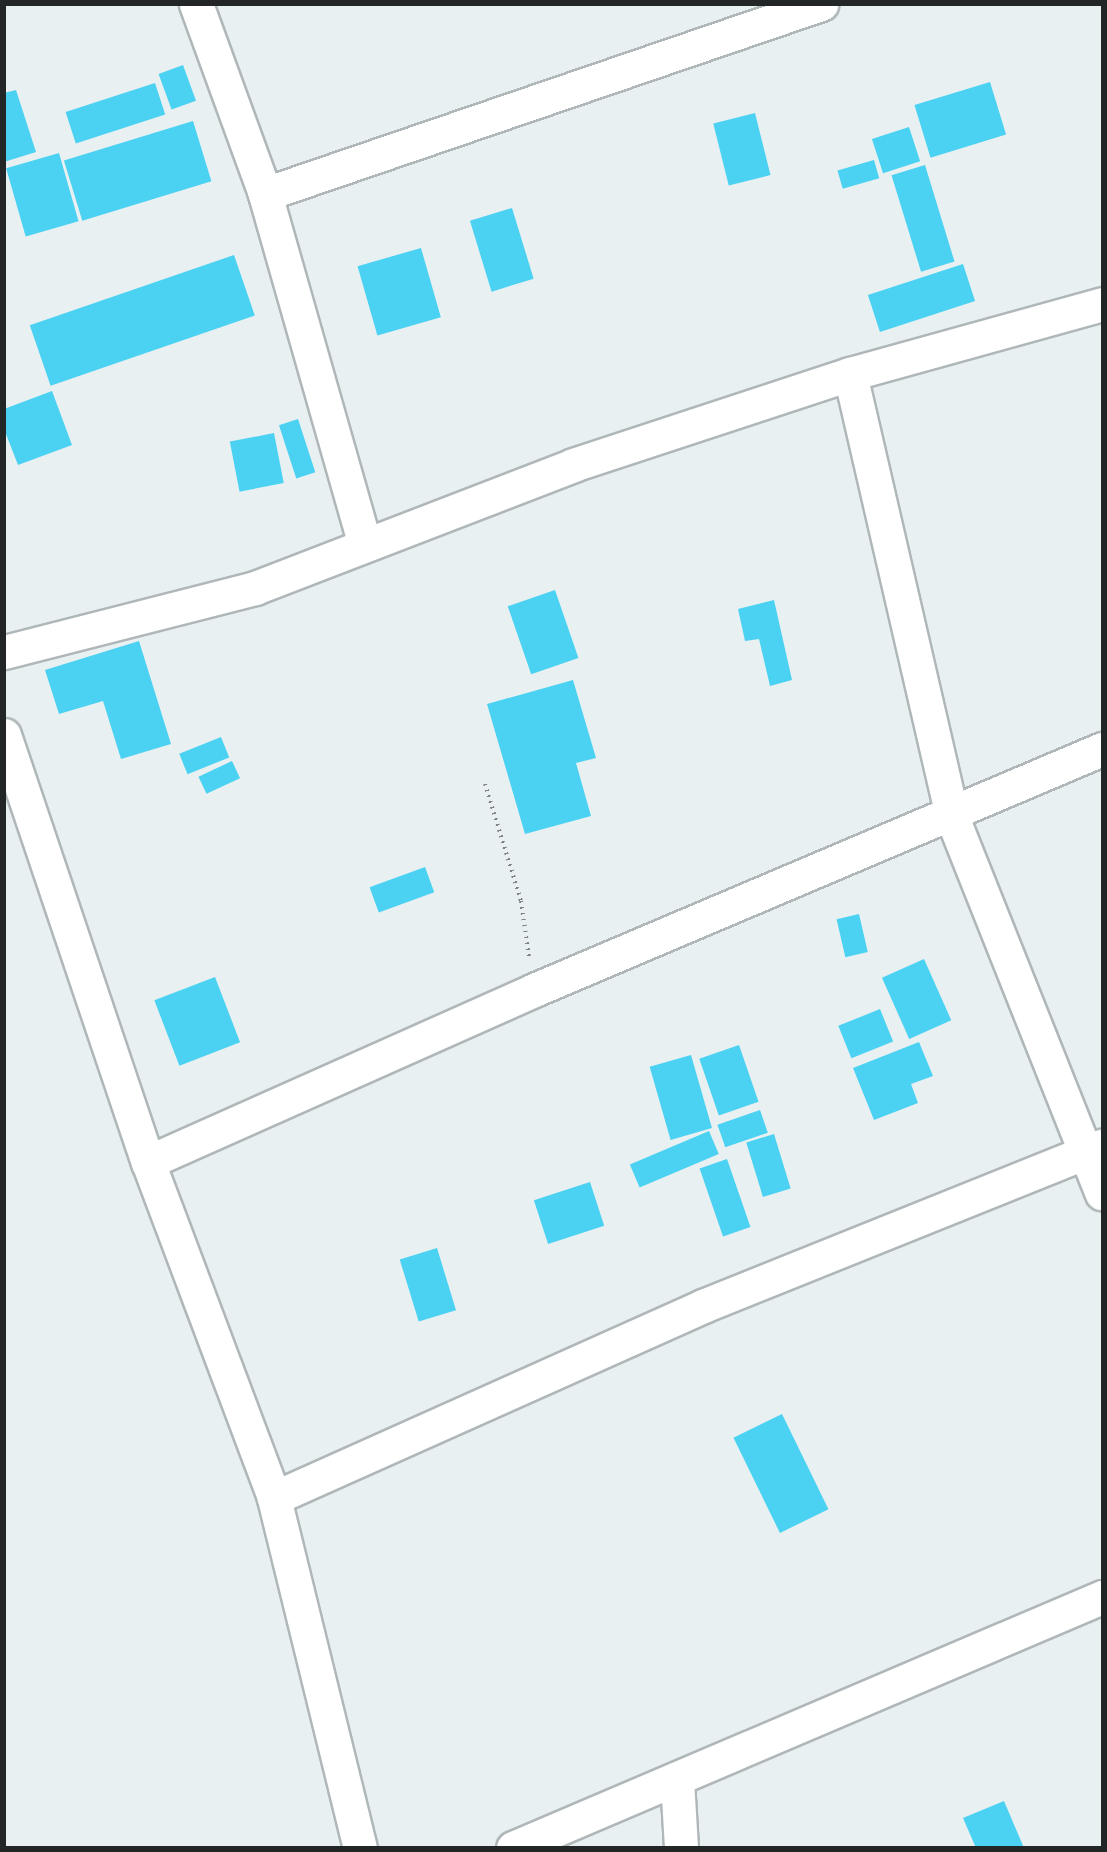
<!DOCTYPE html>
<html>
<head>
<meta charset="utf-8">
<style>
	body { margin:0 }
	#map { position:relative; width:1107px; height:1852px; overflow:hidden; background:#e8f0f2; font-family:"Space Grotesk",sans-serif }
	div>[style] { position:absolute }
	.building>* { inset:0; background:#4bd2f2; transform-origin:0 0 }
	.path>* { height:4px; margin-top:-2px; transform-origin:0; background:repeating-linear-gradient(90deg,#7d8384 0 1.5px,transparent 0 6px) }
	.roads { filter:drop-shadow(2px 0 #afb7b9) drop-shadow(-2px 0 #afb7b9) drop-shadow(0 2px #afb7b9) drop-shadow(0 -2px #afb7b9) }
	.minor>* { height:33px; margin:-16.5px; padding:0 16.5px; transform-origin:16.5px; border-radius:16.5px; background:#fff }
	span { translate:-50% -50%; white-space:nowrap; text-align:center; line-height:1.15; -webkit-text-stroke:4.5px #f6fdff; paint-order:stroke }
	.frame { position:absolute; inset:0; border:6px solid #232627; pointer-events:none }
</style>
</head>
<body>
<div id="map">
	<div class="building">
		<div style="left:183px;top:65px;width:38px;height:26px;rotate:70deg"></div>
		<div style="left:990px;top:82px;width:55px;height:79px;rotate:73deg"></div>
		<div style="left:155px;top:83px;width:33px;height:94px;rotate:72deg"></div>
		<div style="clip-path:polygon(16px 90px,36px 152px,4px 162px,4px 93px)"></div>
		<div style="left:755px;top:113px;width:64px;height:43px;rotate:76deg"></div>
		<div style="left:193px;top:121px;width:63px;height:135px;rotate:73deg"></div>
		<div style="left:909px;top:127px;width:36px;height:39px;rotate:72deg"></div>
		<div style="left:59px;top:153px;width:71px;height:55px;rotate:74deg"></div>
		<div style="left:874px;top:160px;width:19px;height:38px;rotate:74deg"></div>
		<div style="left:925px;top:165px;width:101px;height:35px;rotate:73deg"></div>
		<div style="left:512px;top:208px;width:74px;height:44px;rotate:73deg"></div>
		<div style="left:421px;top:248px;width:72px;height:66px;rotate:74deg"></div>
		<div style="left:234px;top:255px;width:64px;height:216px;rotate:71deg"></div>
		<div style="left:963px;top:264px;width:39px;height:100px;rotate:72deg"></div>
		<div style="clip-path:polygon(52px 391px,72px 445px,18px 465px,4px 429px,4px 409px)"></div>
		<div style="left:298px;top:419px;width:56px;height:20px;rotate:72deg"></div>
		<div style="left:274px;top:433px;width:51px;height:45px;rotate:79deg"></div>
		<div style="left:555px;top:590px;width:72px;height:50px;rotate:71deg"></div>
		<div style="clip-path:polygon(774px 600px,792px 680px,770px 686px,759px 639px,745px 641px,738px 609px)"></div>
		<div style="clip-path:polygon(139px 641px,171px 744px,121px 759px,103px 701px,59px 714px,45px 670px)"></div>
		<div style="clip-path:polygon(573px 680px,596px 758px,576px 763px,591px 816px,525px 834px,487px 704px)"></div>
		<div style="left:221px;top:737px;width:22px;height:45px;rotate:68deg"></div>
		<div style="left:232px;top:761px;width:19px;height:37px;rotate:65deg"></div>
		<div style="left:425px;top:867px;width:27px;height:59px;rotate:70deg"></div>
		<div style="left:859px;top:914px;width:39px;height:23px;rotate:77deg"></div>
		<div style="left:924px;top:959px;width:67px;height:46px;rotate:66deg"></div>
		<div style="left:215px;top:977px;width:70px;height:65px;rotate:69deg"></div>
		<div style="left:880px;top:1009px;width:35px;height:45px;rotate:68deg"></div>
		<div style="clip-path:polygon(919px 1042px,933px 1076px,911px 1084px,918px 1103px,874px 1120px,853px 1068px)"></div>
		<div style="left:739px;top:1045px;width:60px;height:42px;rotate:71deg"></div>
		<div style="left:691px;top:1055px;width:76px;height:43px;rotate:74deg"></div>
		<div style="left:760px;top:1110px;width:24px;height:45px;rotate:71deg"></div>
		<div style="left:709px;top:1131px;width:25px;height:86px;rotate:67deg"></div>
		<div style="left:774px;top:1134px;width:57px;height:29px;rotate:73deg"></div>
		<div style="left:727px;top:1159px;width:72px;height:29px;rotate:71deg"></div>
		<div style="left:590px;top:1182px;width:46px;height:59px;rotate:72deg"></div>
		<div style="left:437px;top:1248px;width:65px;height:39px;rotate:73deg"></div>
		<div style="left:782px;top:1414px;width:106px;height:54px;rotate:64deg"></div>
		<div style="clip-path:polygon(1004px 1801px,1024px 1848px,976px 1848px,963px 1818px)"></div>
	</div>
	<div class="path">
		<div style="left:485px;top:784px;width:122px;rotate:72.9deg"></div>
		<div style="left:521px;top:901px;width:57px;rotate:81.9deg"></div>
	</div>
	<div class="roads">
		<div class="minor">
			<div style="left:196px;top:4px;width:202px;rotate:70deg"></div>
			<div style="left:265px;top:194px;width:364px;rotate:74.1deg"></div>
			<div style="left:265px;top:194px;width:588px;rotate:-18.87deg"></div>
			<div style="left:850px;top:374px;width:455px;rotate:77deg"></div>
			<div style="left:952px;top:817px;width:405px;rotate:68.3deg"></div>
			<div style="left:4px;top:652px;width:259px;rotate:-14.3deg"></div>
			<div style="left:255px;top:588px;width:341px;rotate:-21.1deg"></div>
			<div style="left:573px;top:465px;width:292px;rotate:-18.2deg"></div>
			<div style="left:850px;top:374px;width:262px;rotate:-15.5deg"></div>
			<div style="left:4px;top:735px;width:451px;rotate:71.4deg"></div>
			<div style="left:148px;top:1162px;width:423px;rotate:-24deg"></div>
			<div style="left:534px;top:990px;width:617px;rotate:-22.99deg"></div>
			<div style="left:148px;top:1162px;width:359px;rotate:69.4deg"></div>
			<div style="left:274px;top:1498px;width:360px;rotate:76.2deg"></div>
			<div style="left:274px;top:1498px;width:470px;rotate:-24.1deg"></div>
			<div style="left:703px;top:1306px;width:430px;rotate:-21.9deg"></div>
			<div style="left:677px;top:1780px;width:68px;rotate:86.6deg"></div>
			<div style="left:513px;top:1848px;width:640px;rotate:-23.08deg"></div>
		</div>
	</div>
	<div class="frame"></div>
</div>
</body>
</html>
